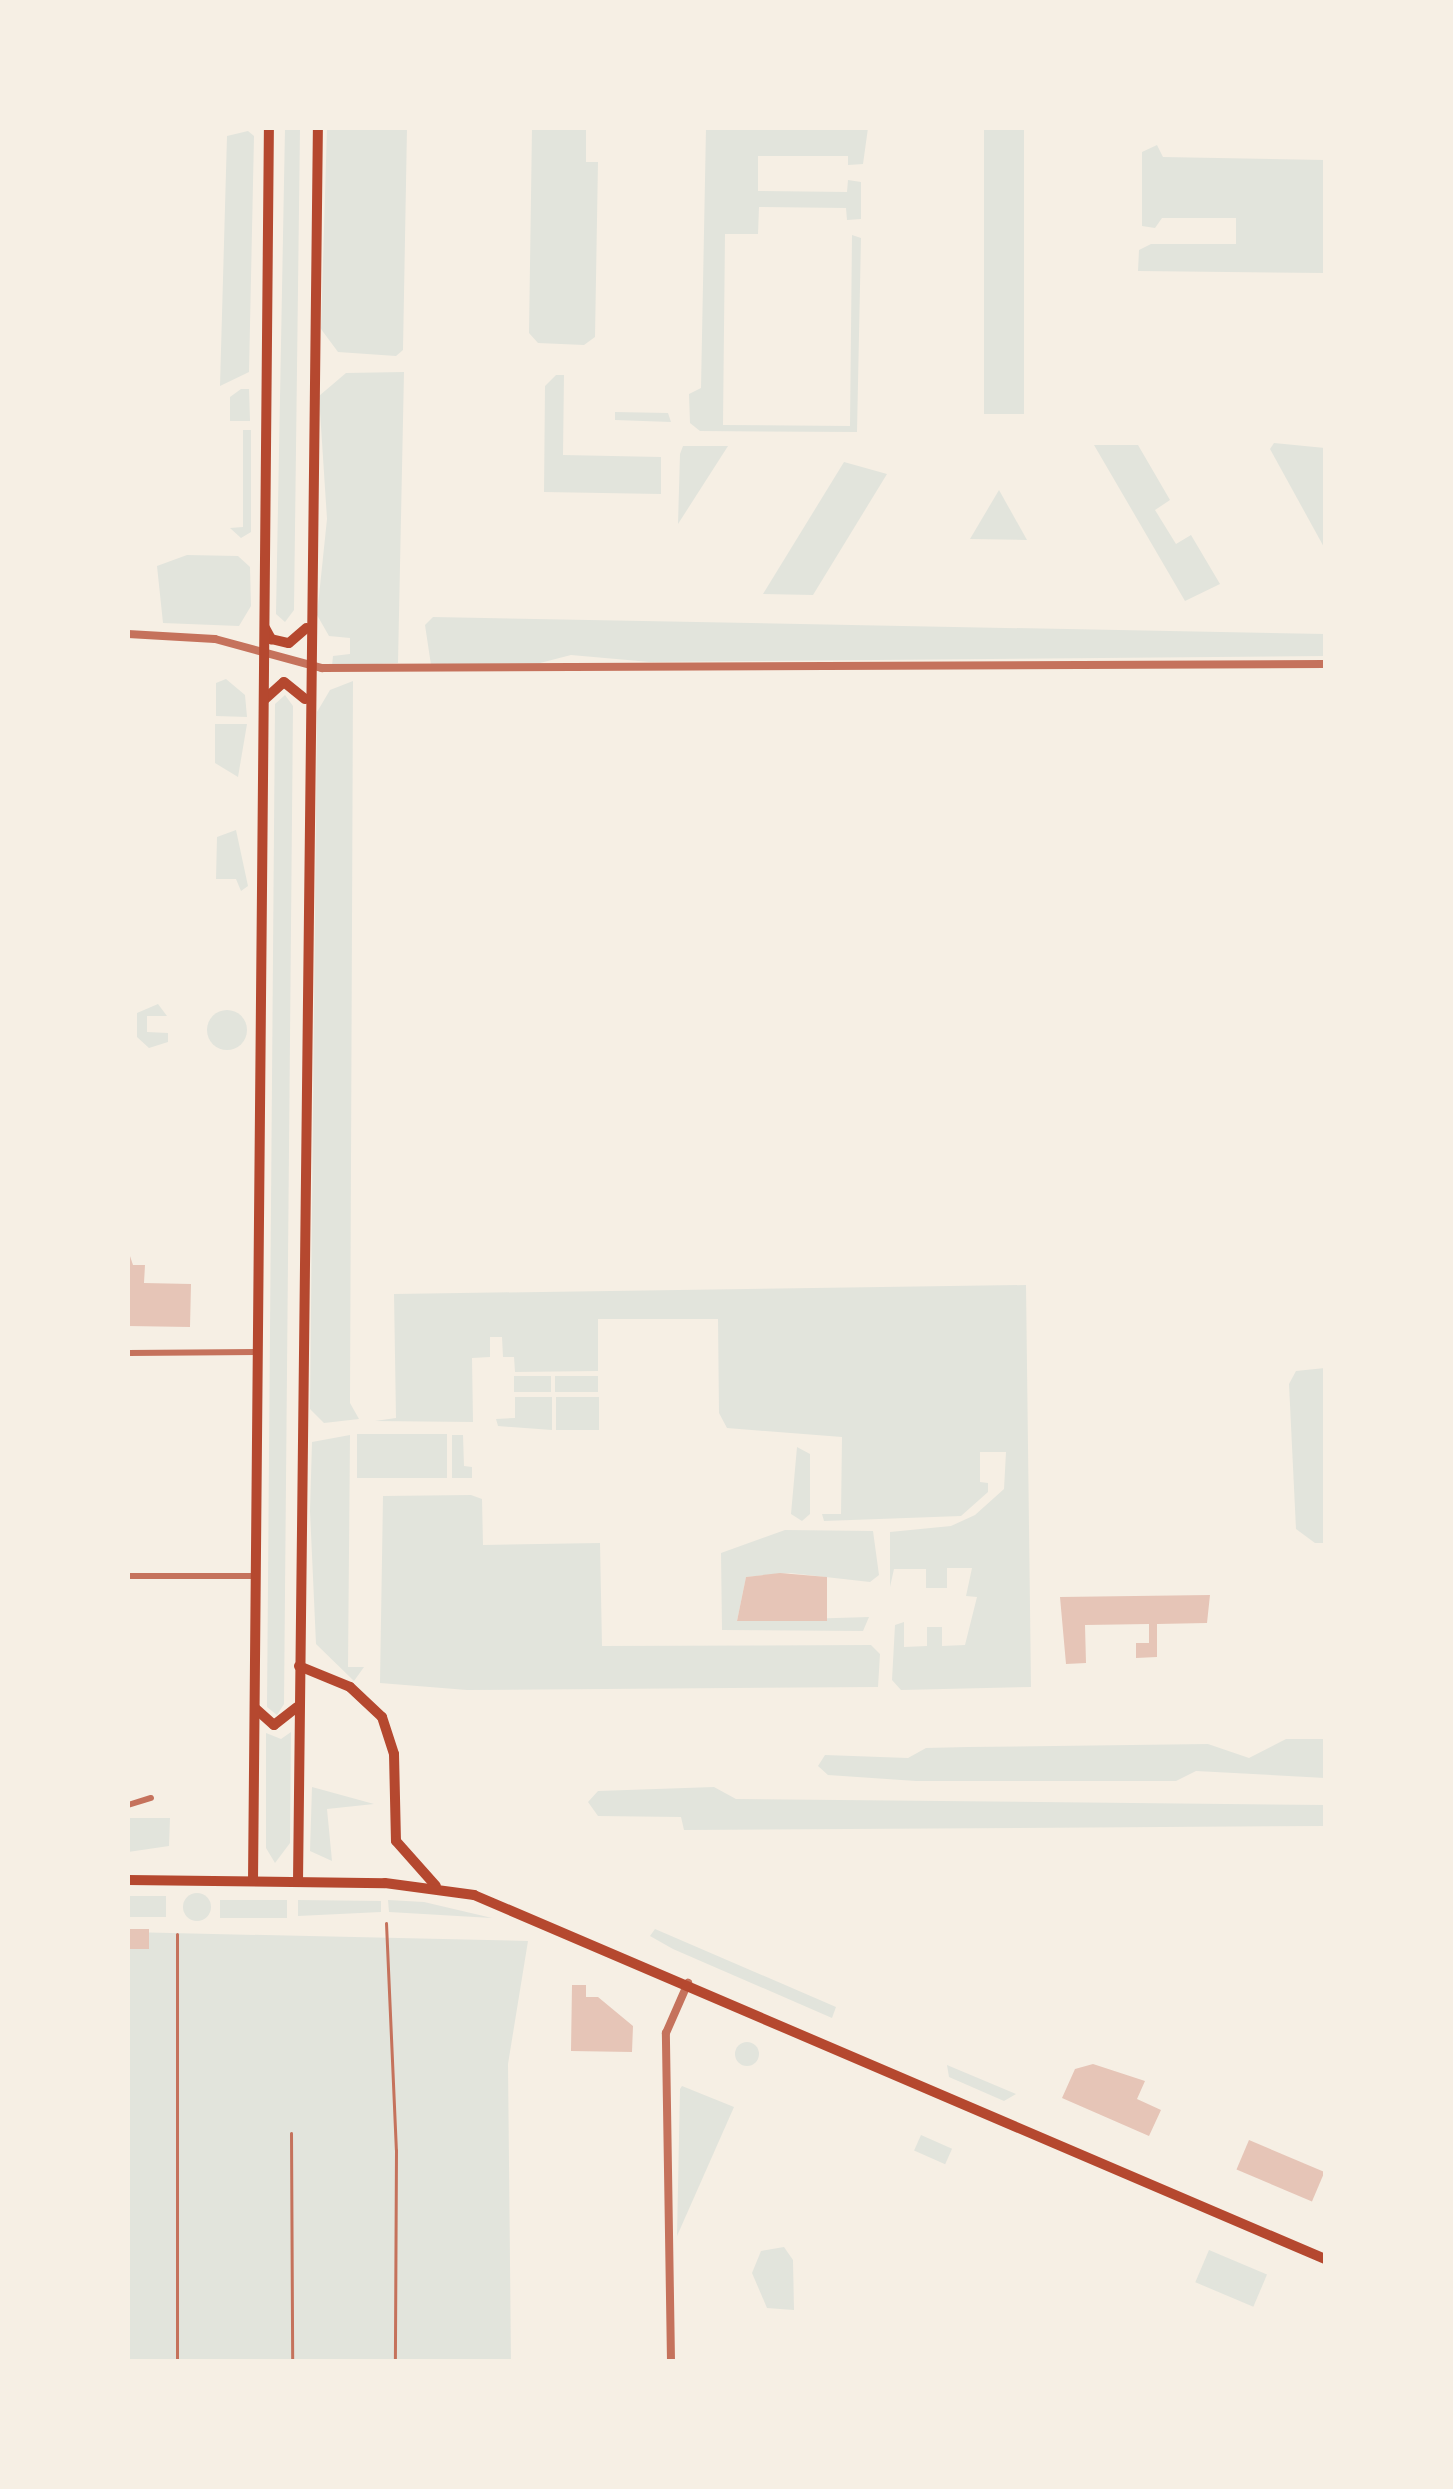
<!DOCTYPE html>
<html>
<head>
<meta charset="utf-8">
<style>
	body { margin:0 }
	#map { position:relative; width:1453px; height:2489px; overflow:hidden; background:#f6efe4; font-family:Roboto,sans-serif }
	div>[style] { position:absolute }
	.green>* { inset:0; background:#e2e4dc; transform-origin:0 0 }
	.round { border-radius:50% }
	.building>* { inset:0; background:#e6c5b7; transform-origin:0 0 }
	.service>* { height:3px; margin:-1.5px; padding:0 1.5px; transform-origin:1.5px; border-radius:1.5px; background:#c5725c }
	.minor>* { height:6px; margin:-3px; padding:0 3px; transform-origin:3px; border-radius:3px; background:#c5725c }
	.tertiary>* { height:8px; margin:-4px; padding:0 4px; transform-origin:4px; border-radius:4px; background:#c5725c }
	.primary>* { height:10px; margin:-5px; padding:0 5px; transform-origin:5px; border-radius:5px; background:#b5482f }
	span { translate:-50% -50%; white-space:nowrap; text-align:center; line-height:1.15; -webkit-text-stroke:6px #f6efe4; paint-order:stroke }
	.frame { position:absolute; inset:0; border:130px solid #f6efe4; pointer-events:none }
</style>
</head>
<body>
<div id="map">
	<div class="green">
		<div style="clip-path:polygon(285px 128px,300px 128px,294px 610px,285px 622px,276px 614px)"></div>
		<div style="clip-path:polygon(327px 128px,407px 128px,403px 350px,396px 356px,338px 352px,321px 329px)"></div>
		<div style="clip-path:polygon(532px 128px,586px 128px,586px 162px,598px 162px,595px 337px,584px 345px,538px 343px,529px 333px)"></div>
		<div style="clip-path:polygon(706px 128px,868px 128px,863px 164px,848px 165px,848px 156px,758px 156px,758px 191px,847px 192px,848px 180px,861px 182px,861px 219px,847px 220px,846px 208px,759px 207px,758px 234px,725px 234px,723px 425px,850px 426px,852px 235px,861px 238px,857px 432px,700px 431px,690px 423px,689px 394px,701px 388px)"></div>
		<div style="left:984px;top:128px;width:40px;height:286px"></div>
		<div style="clip-path:polygon(248px 131px,254px 136px,249px 372px,220px 386px,227px 136px)"></div>
		<div style="clip-path:polygon(1157px 145px,1163px 157px,1325px 160px,1325px 273px,1138px 271px,1139px 250px,1151px 244px,1236px 244px,1236px 218px,1162px 218px,1155px 228px,1142px 226px,1142px 152px)"></div>
		<div style="clip-path:polygon(404px 372px,398px 663px,332px 666px,333px 656px,350px 654px,350px 638px,329px 636px,317px 615px,327px 519px,319px 396px,346px 373px)"></div>
		<div style="clip-path:polygon(556px 375px,564px 375px,563px 455px,661px 457px,661px 494px,544px 492px,545px 386px)"></div>
		<div style="clip-path:polygon(241px 389px,249px 389px,250px 421px,230px 421px,230px 397px)"></div>
		<div style="clip-path:polygon(615px 412px,668px 413px,671px 422px,615px 420px)"></div>
		<div style="clip-path:polygon(243px 430px,251px 430px,251px 532px,241px 538px,230px 528px,243px 527px)"></div>
		<div style="clip-path:polygon(1274px 443px,1325px 448px,1325px 549px,1270px 449px)"></div>
		<div style="clip-path:polygon(1094px 445px,1138px 445px,1170px 500px,1155px 510px,1176px 544px,1191px 535px,1220px 584px,1185px 601px)"></div>
		<div style="clip-path:polygon(683px 446px,728px 446px,678px 524px,680px 454px)"></div>
		<div style="clip-path:polygon(844px 462px,887px 474px,813px 595px,763px 594px)"></div>
		<div style="clip-path:polygon(999px 490px,1027px 540px,970px 539px)"></div>
		<div style="clip-path:polygon(187px 555px,238px 556px,250px 567px,251px 606px,239px 626px,163px 623px,157px 566px)"></div>
		<div style="clip-path:polygon(433px 617px,1325px 634px,1325px 656px,650px 662px,571px 655px,540px 663px,431px 665px,425px 625px)"></div>
		<div style="clip-path:polygon(226px 679px,245px 695px,247px 717px,216px 716px,216px 683px)"></div>
		<div style="clip-path:polygon(353px 681px,350px 1403px,359px 1419px,324px 1423px,310px 1409px,317px 712px,330px 690px)"></div>
		<div style="clip-path:polygon(285px 695px,293px 706px,284px 1704px,277px 1715px,267px 1707px,275px 704px)"></div>
		<div style="clip-path:polygon(215px 724px,247px 724px,238px 777px,215px 763px)"></div>
		<div style="clip-path:polygon(236px 830px,248px 886px,241px 891px,236px 879px,216px 879px,217px 837px)"></div>
		<div style="clip-path:polygon(158px 1004px,167px 1016px,147px 1016px,147px 1032px,168px 1033px,168px 1042px,149px 1048px,137px 1037px,137px 1013px)"></div>
		<div class="round" style="left:207px;top:1010px;width:40px;height:40px"></div>
		<div style="clip-path:polygon(1026px 1285px,1031px 1687px,901px 1690px,892px 1680px,895px 1625px,904px 1622px,904px 1647px,927px 1646px,927px 1627px,942px 1627px,942px 1646px,965px 1645px,977px 1597px,966px 1596px,972px 1568px,947px 1568px,947px 1588px,926px 1588px,926px 1569px,894px 1569px,890px 1587px,890px 1532px,951px 1526px,975px 1515px,1004px 1489px,1006px 1452px,980px 1452px,980px 1482px,988px 1483px,988px 1492px,961px 1516px,824px 1521px,822px 1514px,841px 1514px,842px 1437px,727px 1428px,719px 1413px,718px 1319px,598px 1319px,598px 1371px,515px 1372px,514px 1357px,503px 1357px,502px 1337px,490px 1337px,490px 1357px,472px 1358px,473px 1422px,375px 1421px,396px 1418px,394px 1294px)"></div>
		<div style="clip-path:polygon(1325px 1368px,1325px 1543px,1315px 1543px,1296px 1529px,1289px 1384px,1296px 1371px)"></div>
		<div style="left:514px;top:1376px;width:37px;height:16px"></div>
		<div style="left:555px;top:1376px;width:43px;height:16px"></div>
		<div style="clip-path:polygon(515px 1397px,552px 1397px,552px 1430px,498px 1426px,496px 1419px,515px 1418px)"></div>
		<div style="left:556px;top:1397px;width:43px;height:33px"></div>
		<div style="left:447px;top:1434px;width:44px;height:90px;rotate:90deg"></div>
		<div style="clip-path:polygon(350px 1435px,348px 1667px,364px 1667px,354px 1681px,316px 1644px,310px 1511px,312px 1442px)"></div>
		<div style="clip-path:polygon(452px 1435px,463px 1435px,464px 1466px,472px 1467px,472px 1478px,452px 1478px)"></div>
		<div style="clip-path:polygon(797px 1447px,810px 1454px,810px 1514px,802px 1521px,791px 1514px)"></div>
		<div style="clip-path:polygon(471px 1495px,482px 1499px,483px 1545px,600px 1543px,602px 1646px,871px 1645px,880px 1654px,878px 1687px,467px 1690px,380px 1683px,383px 1496px)"></div>
		<div style="clip-path:polygon(785px 1530px,873px 1531px,879px 1575px,870px 1582px,790px 1573px,746px 1577px,737px 1621px,869px 1617px,863px 1631px,722px 1630px,721px 1553px)"></div>
		<div style="clip-path:polygon(291px 1732px,290px 1843px,275px 1863px,266px 1848px,266px 1733px,281px 1739px)"></div>
		<div style="clip-path:polygon(1286px 1739px,1325px 1739px,1325px 1778px,1196px 1771px,1176px 1781px,916px 1781px,828px 1775px,818px 1766px,825px 1755px,908px 1758px,926px 1748px,968px 1747px,1208px 1744px,1249px 1758px)"></div>
		<div style="clip-path:polygon(312px 1787px,374px 1804px,327px 1809px,332px 1861px,310px 1851px)"></div>
		<div style="clip-path:polygon(714px 1787px,736px 1799px,1325px 1805px,1325px 1826px,684px 1830px,681px 1817px,598px 1816px,588px 1802px,598px 1791px)"></div>
		<div style="clip-path:polygon(128px 1818px,170px 1818px,169px 1846px,128px 1852px)"></div>
		<div class="round" style="left:183px;top:1893px;width:28px;height:28px"></div>
		<div style="left:128px;top:1896px;width:38px;height:21px"></div>
		<div style="left:220px;top:1900px;width:67px;height:18px"></div>
		<div style="clip-path:polygon(298px 1900px,381px 1901px,381px 1912px,298px 1916px)"></div>
		<div style="clip-path:polygon(388px 1900px,424px 1902px,492px 1918px,389px 1912px)"></div>
		<div style="clip-path:polygon(655px 1929px,836px 2007px,832px 2018px,673px 1949px,650px 1936px)"></div>
		<div style="clip-path:polygon(128px 1932px,528px 1941px,508px 2064px,511px 2361px,128px 2361px)"></div>
		<div class="round" style="left:735px;top:2042px;width:24px;height:24px"></div>
		<div style="clip-path:polygon(947px 2065px,1016px 2094px,1004px 2101px,949px 2077px)"></div>
		<div style="clip-path:polygon(682px 2086px,734px 2107px,677px 2236px,680px 2089px)"></div>
		<div style="left:921px;top:2135px;width:34px;height:17px;rotate:24deg"></div>
		<div style="clip-path:polygon(784px 2247px,793px 2260px,794px 2310px,767px 2308px,752px 2273px,761px 2251px)"></div>
		<div style="left:1209px;top:2250px;width:63px;height:35px;rotate:23deg"></div>
	</div>
	<div class="building">
		<div style="clip-path:polygon(128px 1250px,133px 1265px,145px 1265px,144px 1283px,191px 1284px,190px 1327px,128px 1326px)"></div>
		<div style="clip-path:polygon(780px 1573px,827px 1577px,827px 1621px,737px 1621px,746px 1577px)"></div>
		<div style="clip-path:polygon(1210px 1595px,1207px 1623px,1157px 1624px,1157px 1657px,1136px 1658px,1136px 1643px,1149px 1643px,1149px 1624px,1085px 1625px,1086px 1663px,1066px 1664px,1060px 1597px)"></div>
		<div style="left:128px;top:1929px;width:21px;height:20px"></div>
		<div style="clip-path:polygon(572px 1985px,586px 1985px,586px 1997px,598px 1997px,633px 2026px,632px 2052px,571px 2051px)"></div>
		<div style="clip-path:polygon(1093px 2064px,1145px 2081px,1137px 2099px,1161px 2110px,1149px 2136px,1062px 2098px,1075px 2069px)"></div>
		<div style="left:1249px;top:2140px;width:82px;height:32px;rotate:23deg"></div>
	</div>
	<div class="service">
		<div style="left:386px;top:1923px;width:227px;rotate:87.5deg"></div>
		<div style="left:396px;top:2150px;width:211px;rotate:90.3deg"></div>
		<div style="left:177px;top:1934px;width:427px;rotate:90deg"></div>
		<div style="left:291px;top:2133px;width:228px;rotate:89.7deg"></div>
	</div>
	<div class="minor">
		<div style="left:128px;top:1353px;width:129px;rotate:-0.4deg"></div>
		<div style="left:128px;top:1576px;width:127px"></div>
		<div style="left:128px;top:1805px;width:24px;rotate:-17deg"></div>
	</div>
	<div class="tertiary">
		<div style="left:128px;top:634px;width:87px;rotate:3.3deg"></div>
		<div style="left:215px;top:639px;width:111px;rotate:15.2deg"></div>
		<div style="left:322px;top:668px;width:1003px;rotate:-0.23deg"></div>
		<div style="left:671px;top:2361px;width:328px;rotate:-90.9deg"></div>
		<div style="left:666px;top:2033px;width:55px;rotate:-66.3deg"></div>
	</div>
	<div class="primary">
		<div style="left:265px;top:628px;width:13px;rotate:61deg"></div>
		<div style="left:271px;top:639px;width:18px;rotate:13deg"></div>
		<div style="left:289px;top:643px;width:23px;rotate:-41deg"></div>
		<div style="left:265px;top:699px;width:25px;rotate:-42deg"></div>
		<div style="left:284px;top:682px;width:27px;rotate:39deg"></div>
		<div style="left:299px;top:1666px;width:55px;rotate:22.4deg"></div>
		<div style="left:350px;top:1687px;width:44px;rotate:43.2deg"></div>
		<div style="left:382px;top:1717px;width:39px;rotate:72deg"></div>
		<div style="left:394px;top:1754px;width:87px;rotate:88.7deg"></div>
		<div style="left:396px;top:1841px;width:60px;rotate:48.4deg"></div>
		<div style="left:256px;top:1709px;width:24px;rotate:42deg"></div>
		<div style="left:274px;top:1725px;width:29px;rotate:-38deg"></div>
		<div style="left:128px;top:1880px;width:257px;rotate:0.7deg"></div>
		<div style="left:385px;top:1883px;width:90px;rotate:7.7deg"></div>
		<div style="left:474px;top:1895px;width:926px;rotate:23.16deg"></div>
		<div style="left:253px;top:1881px;width:1753px;rotate:-89.48deg"></div>
		<div style="left:298px;top:1882px;width:1754px;rotate:-89.35deg"></div>
	</div>
	<div class="frame"></div>
</div>
</body>
</html>
